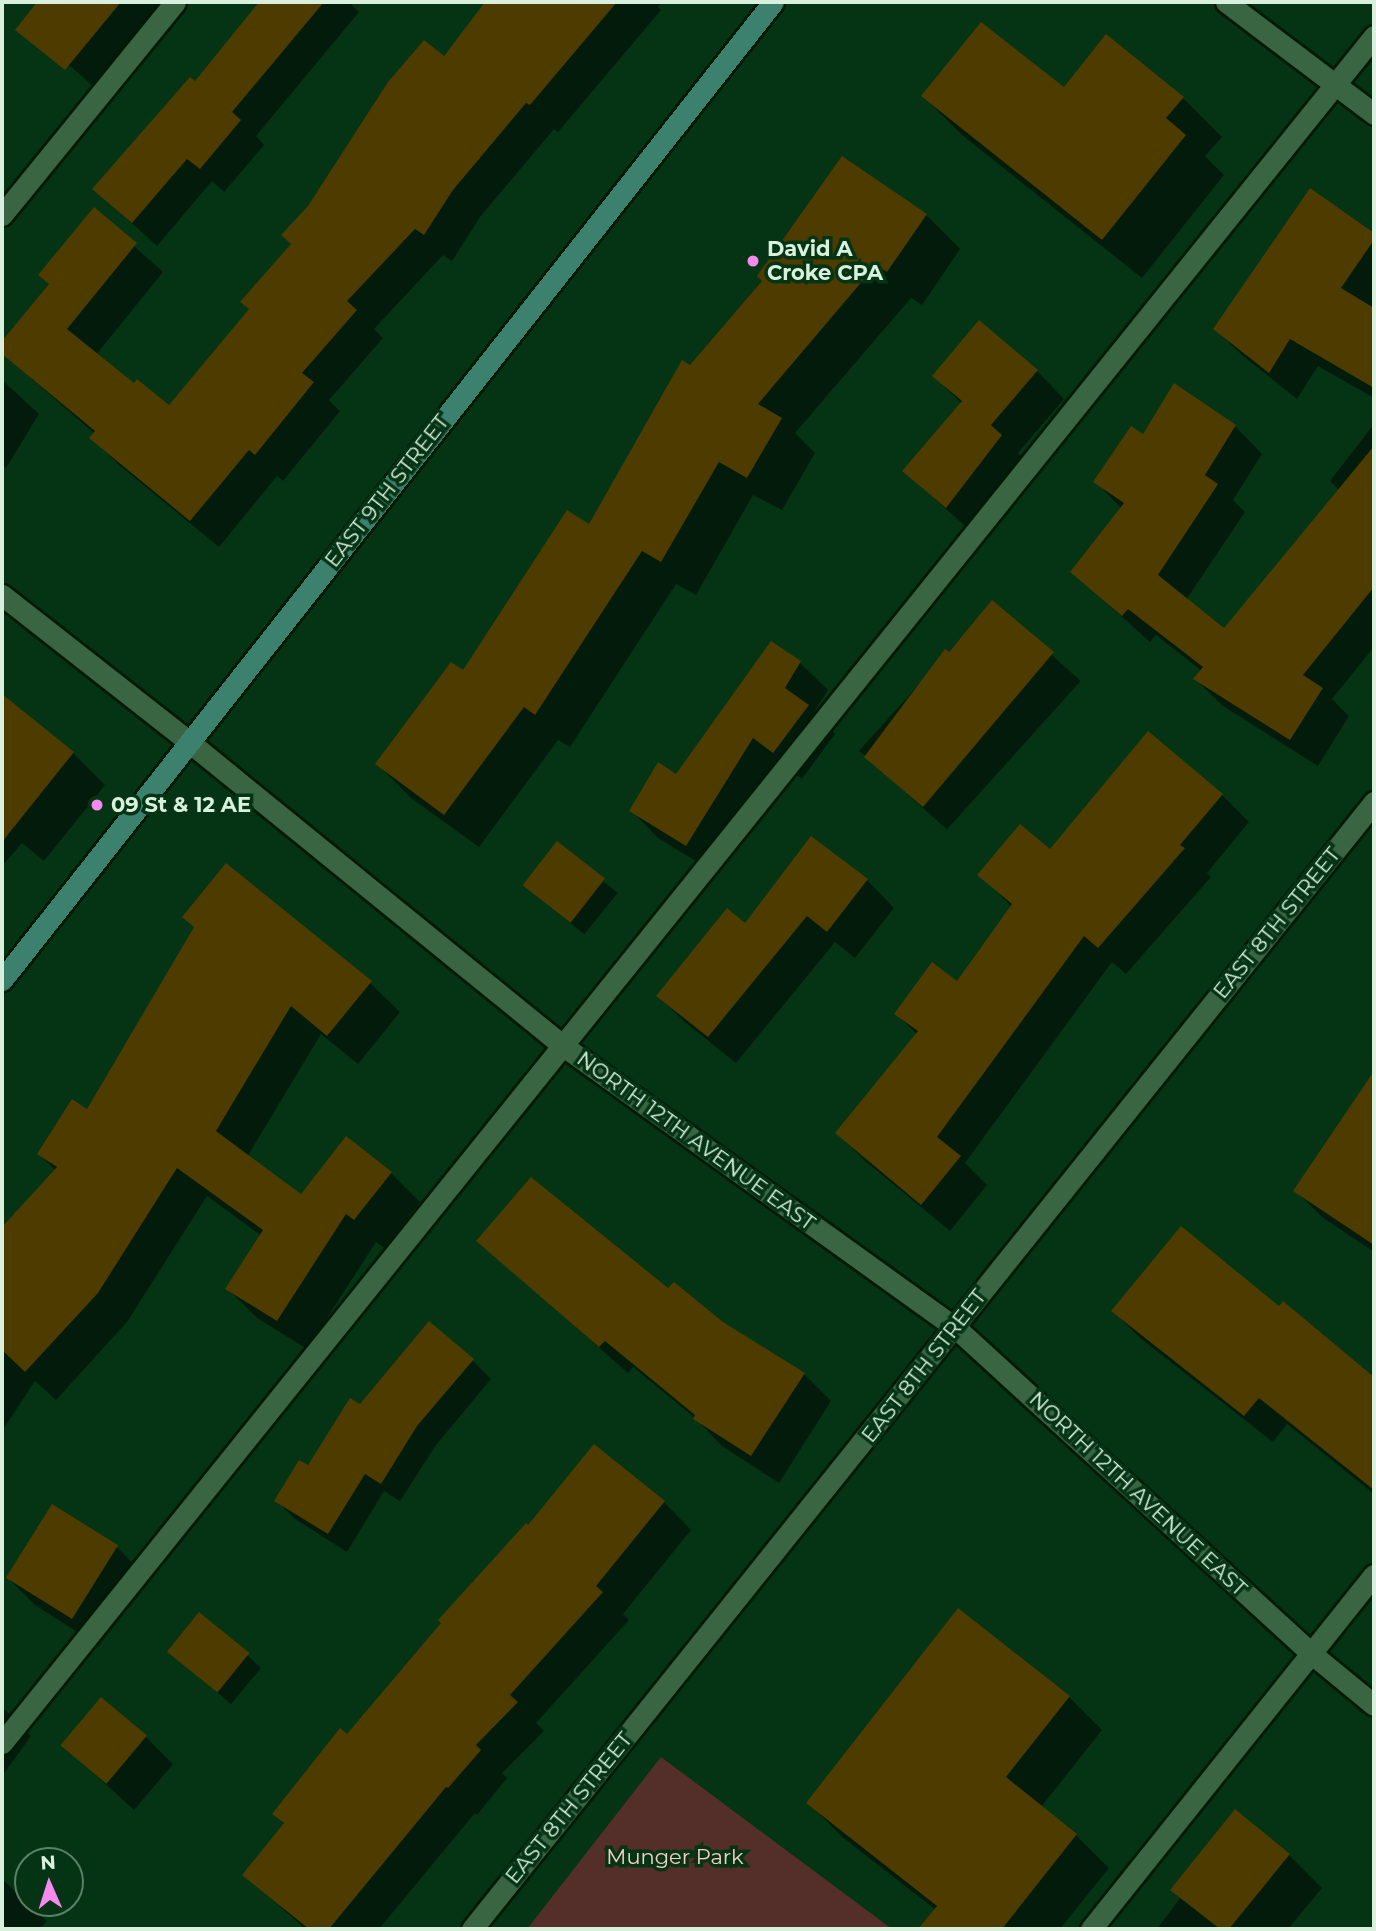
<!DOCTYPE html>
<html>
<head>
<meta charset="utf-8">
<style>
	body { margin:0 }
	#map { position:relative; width:1376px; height:1931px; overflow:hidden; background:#053415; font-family:Montserrat,sans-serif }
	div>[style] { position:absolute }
	.green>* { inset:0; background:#542e28 }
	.shadow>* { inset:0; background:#0007; transform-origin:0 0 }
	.building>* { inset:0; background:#4d3b00; transform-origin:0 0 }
	.roads { filter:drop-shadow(2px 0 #001a04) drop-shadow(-2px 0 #001a04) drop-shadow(0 2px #001a04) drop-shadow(0 -2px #001a04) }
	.lane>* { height:21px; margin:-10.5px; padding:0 10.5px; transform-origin:10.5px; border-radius:10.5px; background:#396543 }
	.street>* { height:21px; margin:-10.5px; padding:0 10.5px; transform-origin:10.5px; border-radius:10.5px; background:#396543 }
	.secondary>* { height:21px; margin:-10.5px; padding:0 10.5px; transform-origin:10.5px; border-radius:10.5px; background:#3c806e }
	.dots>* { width:19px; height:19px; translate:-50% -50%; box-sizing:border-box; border:4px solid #053415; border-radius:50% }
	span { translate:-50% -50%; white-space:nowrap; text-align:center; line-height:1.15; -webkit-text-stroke:7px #053415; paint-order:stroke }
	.poi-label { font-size:21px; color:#d9f1dc; font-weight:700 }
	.left { translate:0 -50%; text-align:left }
	.street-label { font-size:21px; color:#d9f1dc }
	.park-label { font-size:21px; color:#f7cdc5 }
	.frame { position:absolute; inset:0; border:4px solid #d9f1dc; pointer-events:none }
	.north { position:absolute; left:14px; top:1847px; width:70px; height:70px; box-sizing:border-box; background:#053415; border:2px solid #5a8065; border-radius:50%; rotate:357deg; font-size:19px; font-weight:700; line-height:28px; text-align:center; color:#d9f1dc }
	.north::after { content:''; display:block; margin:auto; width:24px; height:32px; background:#f689ee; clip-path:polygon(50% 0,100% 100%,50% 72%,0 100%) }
</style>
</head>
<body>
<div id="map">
	<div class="green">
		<div style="clip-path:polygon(661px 1757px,892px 1929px,527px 1929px)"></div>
	</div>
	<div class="shadow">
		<div style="clip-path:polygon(57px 2px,181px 2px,152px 36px,141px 27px,93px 86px,31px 32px)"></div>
		<div style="clip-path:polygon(261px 2px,349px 2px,359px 12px,256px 136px,264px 145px,224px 192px,212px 181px,157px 246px,94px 189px,195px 83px)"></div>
		<div style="clip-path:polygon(487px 2px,662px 2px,658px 7px,661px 10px,558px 132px,554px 129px,480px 217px,452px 261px,443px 255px,374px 329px,383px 338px,329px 400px,340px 411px,283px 481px,277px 476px,219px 547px,119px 465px,92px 438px,95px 434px,2px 353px,2px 343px,50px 285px,94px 210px,163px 272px,96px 355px,134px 386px,169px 408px,250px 310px,293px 244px)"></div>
		<div style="clip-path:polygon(1064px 89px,1183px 98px,1222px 137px,1205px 156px,1224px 175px,1142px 278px,962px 135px,923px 96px)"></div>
		<div style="clip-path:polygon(1311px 191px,1374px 235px,1374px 398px,1318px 366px,1297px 399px,1243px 356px,1215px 329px)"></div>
		<div style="clip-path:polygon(926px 215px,960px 249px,922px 305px,911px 298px,795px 433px,815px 453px,782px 510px,753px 495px,696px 595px,676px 584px,570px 747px,558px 740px,479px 847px,411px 798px,377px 764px,463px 673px,589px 526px,691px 367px,764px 281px)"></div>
		<div style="clip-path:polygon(1037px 371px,1064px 399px,1018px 453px,1028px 463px,974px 534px,904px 471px,962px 404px,934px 376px)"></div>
		<div style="clip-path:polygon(2px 380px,39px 414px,6px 468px,2px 465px)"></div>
		<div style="clip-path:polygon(1374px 424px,1374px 647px,1332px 699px,1349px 716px,1318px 766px,1223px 706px,1195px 679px,1202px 671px,1156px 635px,1150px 642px,1072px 572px,1122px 509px,1096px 482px,1143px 436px,1235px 426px,1262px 454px,1233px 500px,1245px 512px,1186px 600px,1224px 630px,1340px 491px,1330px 481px)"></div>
		<div style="left:993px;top:602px;width:118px;height:200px;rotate:42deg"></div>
		<div style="clip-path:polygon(772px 644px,800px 663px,828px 690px,814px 712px,835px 734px,802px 779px,781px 764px,714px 872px,658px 838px,631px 810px,677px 776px)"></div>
		<div style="clip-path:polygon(2px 696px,73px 753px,105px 785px,44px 861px,22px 843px,2px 866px)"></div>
		<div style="clip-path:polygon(1222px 795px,1249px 822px,1207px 873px,1211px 877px,1126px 974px,1112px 962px,965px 1163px,987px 1185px,950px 1231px,864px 1160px,837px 1133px,918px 1035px,896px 1014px,957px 983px,1012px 907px,980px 875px)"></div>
		<div style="left:557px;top:844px;width:78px;height:53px;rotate:39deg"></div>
		<div style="clip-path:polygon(867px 880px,894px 908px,855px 958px,835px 942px,736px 1063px,686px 1023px,658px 996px,745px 925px)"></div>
		<div style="clip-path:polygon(196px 928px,370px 983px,400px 1012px,358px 1064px,321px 1034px,247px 1157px,301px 1197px,391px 1173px,420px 1202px,384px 1248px,376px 1242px,307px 1349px,257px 1318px,228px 1289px,262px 1236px,207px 1196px,127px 1322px,56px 1400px,35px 1381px,2px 1431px,2px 1230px,56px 1171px,39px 1154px,88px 1111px)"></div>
		<div style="clip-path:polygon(1374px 1084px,1374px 1252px,1322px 1217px,1296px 1191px,1345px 1117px)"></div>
		<div style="clip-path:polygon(478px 1241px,668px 1291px,804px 1374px,831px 1401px,779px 1483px,722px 1446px,695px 1418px,633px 1367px,628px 1373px)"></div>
		<div style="clip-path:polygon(1283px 1304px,1374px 1380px,1374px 1494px,1287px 1424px,1273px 1442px,1140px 1338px,1113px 1311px,1279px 1309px)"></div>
		<div style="clip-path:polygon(472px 1360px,491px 1379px,436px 1445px,400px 1501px,384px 1491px,347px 1552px,295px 1519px,276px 1500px,360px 1406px)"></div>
		<div style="clip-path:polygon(664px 1502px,691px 1530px,623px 1614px,629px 1620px,536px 1723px,544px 1731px,502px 1773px,507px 1778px,477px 1815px,475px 1813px,379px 1929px,305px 1929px,244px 1874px,285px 1825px,274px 1814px,347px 1737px,529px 1527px)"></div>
		<div style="clip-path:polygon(117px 1547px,144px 1575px,99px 1646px,35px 1605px,7px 1577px)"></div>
		<div style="clip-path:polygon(169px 1652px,247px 1655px,261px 1668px,231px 1704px)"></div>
		<div style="clip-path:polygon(1069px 1697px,1102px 1730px,1041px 1807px,1076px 1835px,1109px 1868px,1060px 1929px,921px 1929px,936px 1910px,841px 1836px,809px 1803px)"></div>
		<div style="clip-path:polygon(2px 1707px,31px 1736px,2px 1776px)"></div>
		<div style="clip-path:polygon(146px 1737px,173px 1764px,134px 1810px,63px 1745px)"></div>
		<div style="clip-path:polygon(1241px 1816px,1289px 1855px,1322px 1888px,1288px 1929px,1157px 1929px)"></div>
		<div style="clip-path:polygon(2px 1879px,47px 1921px,40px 1929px,2px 1929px)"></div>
	</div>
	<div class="building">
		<div style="clip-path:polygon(37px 2px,121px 2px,65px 70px,15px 30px)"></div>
		<div style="clip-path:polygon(259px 2px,324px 2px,232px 112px,241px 120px,200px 169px,187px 159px,132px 223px,92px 189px,190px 77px,195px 81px)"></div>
		<div style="clip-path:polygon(485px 2px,617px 2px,530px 105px,526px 103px,453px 190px,424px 235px,415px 229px,347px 301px,357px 310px,302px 373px,314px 382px,255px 455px,249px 450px,190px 521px,89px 438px,95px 431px,2px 354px,2px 341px,49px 284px,38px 275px,94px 207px,137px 243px,67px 329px,134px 383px,137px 379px,169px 405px,249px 309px,240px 302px,291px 244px,281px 235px,308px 206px,388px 82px,424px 40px,444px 56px)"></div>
		<div style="clip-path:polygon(981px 22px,1064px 87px,1106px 34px,1184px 97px,1166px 118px,1186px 135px,1102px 240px,921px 96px)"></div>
		<div style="clip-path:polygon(842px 156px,927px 214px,887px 272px,876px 265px,758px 404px,782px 418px,747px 478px,719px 462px,661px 562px,642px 551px,535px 715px,524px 707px,444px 815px,375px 764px,451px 662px,463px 670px,567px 510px,589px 524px,682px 360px,690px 365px,762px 281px,757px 276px)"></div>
		<div style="clip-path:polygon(1310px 188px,1374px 233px,1374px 240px,1341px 288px,1374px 308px,1374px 388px,1290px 339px,1269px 373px,1213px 329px)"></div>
		<div style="clip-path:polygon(979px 320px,1038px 370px,991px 425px,981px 416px,1002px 435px,946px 508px,902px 471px,962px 401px,932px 376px)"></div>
		<div style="clip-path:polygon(1174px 383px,1236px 425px,1205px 475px,1218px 484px,1158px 575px,1224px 628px,1374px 446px,1374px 587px,1303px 675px,1323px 688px,1290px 740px,1193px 679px,1203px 667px,1128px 609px,1122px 616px,1070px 572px,1124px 503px,1093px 482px,1131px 426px,1143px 434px)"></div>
		<div style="clip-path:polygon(992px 600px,1054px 652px,923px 807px,864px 757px,945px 649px,949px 652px)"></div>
		<div style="clip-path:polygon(771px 641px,801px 661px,785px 688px,809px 705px,773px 753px,753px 738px,686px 846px,629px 811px,658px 762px,676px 774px)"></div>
		<div style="clip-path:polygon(2px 694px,74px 752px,2px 842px)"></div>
		<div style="clip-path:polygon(1148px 731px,1223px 794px,1180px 845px,1185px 848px,1098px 948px,1084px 936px,937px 1137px,961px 1156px,921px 1205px,835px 1133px,918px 1031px,894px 1014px,932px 962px,957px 981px,1012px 904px,977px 875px,1020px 824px,1050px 849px)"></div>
		<div style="clip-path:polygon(811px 836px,868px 879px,827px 932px,807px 916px,708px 1037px,656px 996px,727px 908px,745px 923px)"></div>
		<div style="left:557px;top:841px;width:61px;height:56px;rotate:38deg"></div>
		<div style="clip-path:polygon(226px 863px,372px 981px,327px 1036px,291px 1006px,216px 1131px,301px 1194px,346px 1136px,392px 1172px,354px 1220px,346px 1214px,277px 1321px,225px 1289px,263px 1230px,177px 1168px,98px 1293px,25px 1372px,2px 1350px,2px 1227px,57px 1167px,37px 1154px,72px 1099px,87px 1109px,194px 927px,182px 917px)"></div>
		<div style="clip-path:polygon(1374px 1071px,1374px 1245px,1293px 1191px)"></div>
		<div style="clip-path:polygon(531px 1177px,668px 1288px,674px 1282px,723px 1322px,805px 1373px,751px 1456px,693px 1419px,695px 1415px,605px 1341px,599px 1347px,476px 1241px)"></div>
		<div style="clip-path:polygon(1181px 1226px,1279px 1306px,1283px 1301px,1374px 1377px,1374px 1490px,1259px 1398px,1244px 1416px,1111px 1311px)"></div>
		<div style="clip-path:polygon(429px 1321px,474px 1359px,417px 1426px,381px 1484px,365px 1474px,328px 1534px,274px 1501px,299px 1460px,308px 1465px,350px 1398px,360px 1404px)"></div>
		<div style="clip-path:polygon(594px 1444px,665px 1501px,596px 1586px,603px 1592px,510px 1695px,518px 1702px,476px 1745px,481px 1750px,448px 1788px,446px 1787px,329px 1929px,309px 1929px,242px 1875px,284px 1823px,272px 1814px,340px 1728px,347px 1734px,441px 1623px,438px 1620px,526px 1523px,528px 1525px)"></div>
		<div style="left:52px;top:1504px;width:78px;height:87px;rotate:32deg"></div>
		<div style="clip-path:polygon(958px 1608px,1070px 1696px,1006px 1777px,1077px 1834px,1002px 1929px,918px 1929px,937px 1906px,806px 1803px)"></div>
		<div style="left:199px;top:1612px;width:65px;height:51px;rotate:39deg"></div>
		<div style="left:101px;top:1697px;width:60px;height:63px;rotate:40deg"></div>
		<div style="clip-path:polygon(1235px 1809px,1290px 1854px,1229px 1929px,1220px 1929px,1170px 1890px)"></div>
	</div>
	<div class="roads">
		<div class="lane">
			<div style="left:2px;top:215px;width:274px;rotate:-50.9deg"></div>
			<div style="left:2px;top:1743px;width:2190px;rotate:-51.21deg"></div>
			<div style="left:1091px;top:1929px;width:453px;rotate:-51.4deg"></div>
		</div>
		<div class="street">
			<div style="left:1226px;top:2px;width:186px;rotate:37.1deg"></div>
			<div style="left:2px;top:595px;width:236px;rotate:38.1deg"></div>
			<div style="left:188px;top:741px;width:482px;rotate:39.1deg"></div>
			<div style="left:562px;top:1045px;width:484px;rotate:35.7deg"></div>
			<div style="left:955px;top:1327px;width:484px;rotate:42.5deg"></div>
			<div style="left:1312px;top:1654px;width:80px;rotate:39.4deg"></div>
			<div style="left:472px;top:1929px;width:1444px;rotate:-51.33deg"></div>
		</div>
		<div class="secondary">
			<div style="left:2px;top:980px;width:1245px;rotate:-51.75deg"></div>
		</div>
	</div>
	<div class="dots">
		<div style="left:753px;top:261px;background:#f689ee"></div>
		<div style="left:97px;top:805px;background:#f689ee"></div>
	</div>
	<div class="poi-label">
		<span class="left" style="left:767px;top:261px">David A<br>Croke CPA</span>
		<span class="left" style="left:111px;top:805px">09 St &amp; 12 AE</span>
	</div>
	<div class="street-label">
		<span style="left:387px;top:491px;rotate:-52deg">EAST 9TH STREET</span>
		<span style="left:1277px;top:923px;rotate:-51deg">EAST 8TH STREET</span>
		<span style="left:696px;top:1141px;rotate:36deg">NORTH 12TH AVENUE EAST</span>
		<span style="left:924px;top:1366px;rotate:-52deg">EAST 8TH STREET</span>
		<span style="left:1138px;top:1494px;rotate:43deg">NORTH 12TH AVENUE EAST</span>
		<span style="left:569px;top:1808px;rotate:-51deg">EAST 8TH STREET</span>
	</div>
	<div class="park-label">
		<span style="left:675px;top:1857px">Munger Park</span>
	</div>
	<div class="frame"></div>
	<div class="north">N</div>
</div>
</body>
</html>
